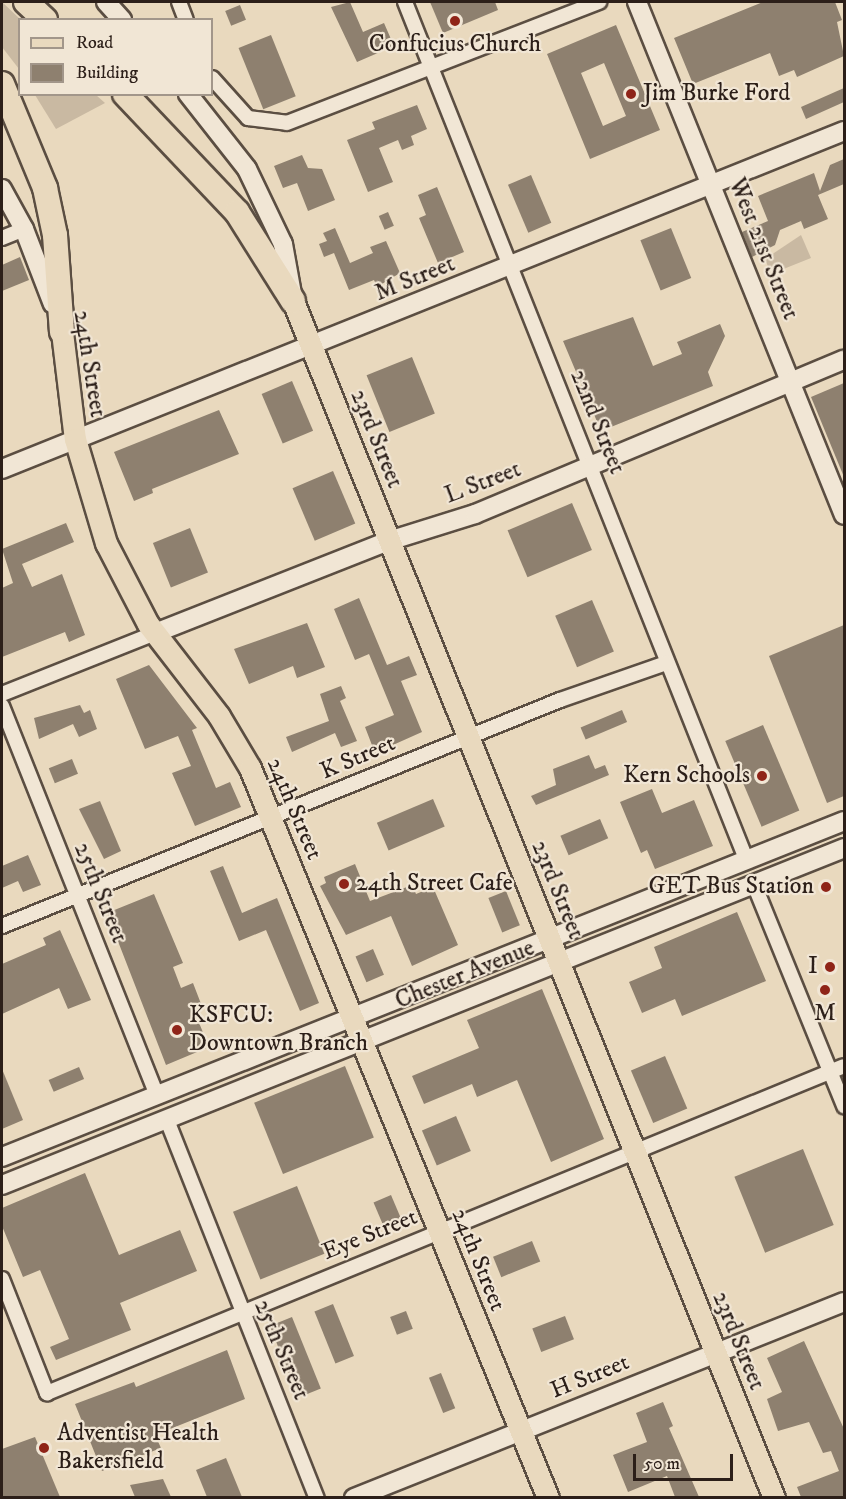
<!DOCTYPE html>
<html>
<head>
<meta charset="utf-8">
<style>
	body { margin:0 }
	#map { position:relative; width:846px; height:1499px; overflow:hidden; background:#e9d9be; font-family:"IM FELL DW Pica",serif }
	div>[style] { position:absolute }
	.green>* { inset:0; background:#c9b9a2 }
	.building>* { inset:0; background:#8e806f; transform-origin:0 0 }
	.roads { filter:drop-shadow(2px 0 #5b4e42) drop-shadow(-2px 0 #5b4e42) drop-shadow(0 2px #5b4e42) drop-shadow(0 -2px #5b4e42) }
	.street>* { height:14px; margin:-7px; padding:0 7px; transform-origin:7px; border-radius:7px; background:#f1e6d5 }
	.secondary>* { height:18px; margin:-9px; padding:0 9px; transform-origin:9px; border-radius:9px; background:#f1e6d5 }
	.primary>* { height:21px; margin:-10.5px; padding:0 10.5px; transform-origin:10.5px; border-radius:10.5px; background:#e9d9be }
	.highway>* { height:24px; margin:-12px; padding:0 12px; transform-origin:12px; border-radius:12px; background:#e9d9be }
	.dots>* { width:16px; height:16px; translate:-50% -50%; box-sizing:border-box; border:3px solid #f1e6d5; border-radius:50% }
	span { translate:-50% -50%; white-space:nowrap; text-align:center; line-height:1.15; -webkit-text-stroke:4.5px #f1e6d5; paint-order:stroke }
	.poi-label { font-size:24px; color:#2c1f19 }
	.left { translate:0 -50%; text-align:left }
	.right { translate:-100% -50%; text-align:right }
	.street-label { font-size:24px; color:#2c1f19 }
	.frame { position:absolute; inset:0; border:3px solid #2c1f19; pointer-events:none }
	.legend { position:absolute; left:18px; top:18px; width:195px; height:78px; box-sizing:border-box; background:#f1e6d5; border:2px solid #a2968a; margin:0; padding:8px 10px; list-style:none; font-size:18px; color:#2c1f19 }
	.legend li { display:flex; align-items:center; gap:12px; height:30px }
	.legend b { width:30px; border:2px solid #a2968a }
	.scale { position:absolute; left:633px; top:1454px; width:100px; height:27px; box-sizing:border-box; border:3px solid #2c1f19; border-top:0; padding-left:8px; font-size:18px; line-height:21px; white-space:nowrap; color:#2c1f19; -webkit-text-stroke:4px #f1e6d5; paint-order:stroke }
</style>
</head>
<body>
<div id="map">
	<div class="green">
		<div style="clip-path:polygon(2px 2px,20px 19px,19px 69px,2px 47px)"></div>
		<div style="clip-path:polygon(35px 95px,96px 95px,105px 103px,56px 129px)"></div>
		<div style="clip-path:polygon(801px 235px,811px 258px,771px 274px,765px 259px)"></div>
	</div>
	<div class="building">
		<div style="clip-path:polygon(350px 2px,363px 32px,384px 23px,394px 46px,357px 62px,331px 7px)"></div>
		<div style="clip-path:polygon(430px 2px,495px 2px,498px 10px,443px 33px)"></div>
		<div style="clip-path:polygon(763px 2px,835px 2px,842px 20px,837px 22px,844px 56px,797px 77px,794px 70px,779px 76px,770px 53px,693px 84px,674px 38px)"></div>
		<div style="left:240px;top:5px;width:16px;height:16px;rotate:68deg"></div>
		<div style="clip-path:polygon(evenodd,616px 25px,660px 130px,590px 159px,547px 54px,616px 25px,604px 63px,626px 116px,603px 126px,581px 73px,604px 63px)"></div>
		<div style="left:271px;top:35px;width:66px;height:35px;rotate:68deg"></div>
		<div style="clip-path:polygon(844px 88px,844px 102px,806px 119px,801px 107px)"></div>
		<div style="clip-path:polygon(417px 105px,427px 129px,411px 136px,414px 145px,402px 150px,398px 140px,379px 148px,393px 182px,368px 192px,347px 140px,375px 129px,372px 122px)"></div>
		<div style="clip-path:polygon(302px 155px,308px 168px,322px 169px,335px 200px,308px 211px,297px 183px,283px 188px,274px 166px)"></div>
		<div style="clip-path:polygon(844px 159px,844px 184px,818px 195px,828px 219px,804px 229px,801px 221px,780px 230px,775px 245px,752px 257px,742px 232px,768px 221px,758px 196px,814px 173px,820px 191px,830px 165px)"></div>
		<div style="left:531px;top:175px;width:52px;height:25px;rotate:67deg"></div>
		<div style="clip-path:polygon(437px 187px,464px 252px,438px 263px,419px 218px,426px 215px,418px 195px)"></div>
		<div style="left:388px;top:212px;width:15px;height:10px;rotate:67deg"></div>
		<div style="clip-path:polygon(335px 228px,350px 263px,373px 253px,370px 247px,386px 241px,400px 273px,377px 287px,374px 280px,349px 290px,334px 253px,324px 257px,319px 244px,327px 241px,323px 233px)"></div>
		<div style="left:671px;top:228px;width:54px;height:33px;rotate:68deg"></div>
		<div style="clip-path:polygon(20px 257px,29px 280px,2px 291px,2px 265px)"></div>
		<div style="clip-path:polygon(633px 317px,653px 366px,682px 354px,677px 342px,720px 324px,725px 336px,708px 372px,713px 386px,601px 431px,563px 341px)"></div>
		<div style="left:412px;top:357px;width:61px;height:49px;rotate:68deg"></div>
		<div style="left:292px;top:381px;width:54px;height:33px;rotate:67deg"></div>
		<div style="clip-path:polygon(844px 383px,844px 477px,811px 397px)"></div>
		<div style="clip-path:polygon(219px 410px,239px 454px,152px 489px,153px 493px,134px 501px,114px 452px)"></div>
		<div style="left:333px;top:471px;width:57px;height:44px;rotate:67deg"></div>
		<div style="left:572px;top:503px;width:51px;height:70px;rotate:67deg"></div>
		<div style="clip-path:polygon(66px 523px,74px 542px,22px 564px,32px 587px,62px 574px,85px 635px,69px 642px,65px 632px,2px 657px,2px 588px,13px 583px,2px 549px)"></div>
		<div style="left:190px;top:528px;width:48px;height:40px;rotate:68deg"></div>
		<div style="clip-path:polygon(359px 598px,387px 665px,409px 656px,417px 675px,401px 681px,422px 732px,375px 753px,365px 727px,394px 715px,369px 654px,355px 660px,334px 609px)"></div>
		<div style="left:592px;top:600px;width:56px;height:40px;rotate:67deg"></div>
		<div style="clip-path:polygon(307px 623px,325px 667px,297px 678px,293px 666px,249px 684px,234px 649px)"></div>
		<div style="clip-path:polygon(844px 625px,844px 796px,827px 803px,769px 656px)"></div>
		<div style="clip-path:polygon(149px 665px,197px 728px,192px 730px,216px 788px,230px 782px,241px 807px,195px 826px,172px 773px,191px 766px,178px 736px,145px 749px,116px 679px)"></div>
		<div style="clip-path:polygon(341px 686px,346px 698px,340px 701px,357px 741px,341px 747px,335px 733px,292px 752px,286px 737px,329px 721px,320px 694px)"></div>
		<div style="clip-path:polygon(80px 705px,84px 713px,90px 710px,97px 729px,79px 737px,73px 724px,39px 739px,34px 718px)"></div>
		<div style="left:622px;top:710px;width:13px;height:45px;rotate:67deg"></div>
		<div style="left:763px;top:725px;width:93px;height:41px;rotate:67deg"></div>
		<div style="clip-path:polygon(589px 755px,595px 769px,605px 765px,609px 775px,536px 805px,531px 796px,556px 785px,553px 769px)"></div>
		<div style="left:72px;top:759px;width:16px;height:25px;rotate:68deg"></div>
		<div style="clip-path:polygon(652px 789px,662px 813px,694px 800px,713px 846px,655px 869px,647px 850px,641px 853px,620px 802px)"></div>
		<div style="left:433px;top:799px;width:30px;height:61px;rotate:67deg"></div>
		<div style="clip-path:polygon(100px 801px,121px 851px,104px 859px,79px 809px)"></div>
		<div style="left:600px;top:819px;width:21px;height:43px;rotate:67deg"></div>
		<div style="clip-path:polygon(28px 855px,41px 885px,23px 892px,18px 881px,2px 888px,2px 866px)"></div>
		<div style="clip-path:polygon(355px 864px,370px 901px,412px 885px,416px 894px,433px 887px,458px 945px,412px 966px,391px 916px,346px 935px,320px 886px,326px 883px,324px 877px)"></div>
		<div style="clip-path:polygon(223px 866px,242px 913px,277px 898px,319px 1003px,300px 1011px,266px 930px,239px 941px,210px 871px)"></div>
		<div style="left:506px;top:891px;width:37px;height:19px;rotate:68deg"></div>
		<div style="clip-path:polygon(154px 894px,183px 963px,173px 967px,181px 988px,193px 983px,203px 1009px,195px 1013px,209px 1047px,166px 1065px,107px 913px)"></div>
		<div style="clip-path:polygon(737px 912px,766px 981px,682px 1016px,675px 999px,642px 1013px,629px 982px,662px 968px,654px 947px)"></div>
		<div style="clip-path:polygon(60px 930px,91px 1000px,68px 1009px,59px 988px,2px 1014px,2px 964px,46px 945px,43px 938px)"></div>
		<div style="left:373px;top:949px;width:28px;height:19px;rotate:67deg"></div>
		<div style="clip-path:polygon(542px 989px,604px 1139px,551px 1162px,517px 1080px,477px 1097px,472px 1084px,424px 1104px,412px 1076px,479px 1048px,467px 1020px)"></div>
		<div style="left:665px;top:1056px;width:57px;height:37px;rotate:67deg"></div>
		<div style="left:345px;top:1066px;width:77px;height:98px;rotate:68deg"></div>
		<div style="left:79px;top:1067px;width:13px;height:33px;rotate:67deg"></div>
		<div style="clip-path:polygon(2px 1069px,23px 1120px,2px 1129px)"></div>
		<div style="left:456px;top:1116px;width:38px;height:37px;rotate:67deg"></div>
		<div style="left:803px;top:1149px;width:82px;height:74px;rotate:68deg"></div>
		<div style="clip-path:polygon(85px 1173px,119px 1255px,180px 1230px,197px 1271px,120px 1303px,131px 1330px,56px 1360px,50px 1347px,69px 1339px,40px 1270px,23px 1277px,2px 1226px,2px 1208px)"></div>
		<div style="left:297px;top:1186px;width:73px;height:69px;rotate:68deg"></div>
		<div style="left:391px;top:1195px;width:28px;height:19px;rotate:67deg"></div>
		<div style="left:532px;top:1241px;width:22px;height:42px;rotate:68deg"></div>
		<div style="left:333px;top:1304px;width:56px;height:20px;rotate:68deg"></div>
		<div style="left:406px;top:1311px;width:19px;height:17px;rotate:69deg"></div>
		<div style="left:565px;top:1316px;width:25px;height:35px;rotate:69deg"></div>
		<div style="left:292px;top:1317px;width:77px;height:24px;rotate:68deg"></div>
		<div style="clip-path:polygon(804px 1341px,844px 1429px,844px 1497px,801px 1497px,797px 1487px,839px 1471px,831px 1451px,823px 1453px,809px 1422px,778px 1431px,767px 1399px,782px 1392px,767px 1358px)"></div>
		<div style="clip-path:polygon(227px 1350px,245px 1399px,155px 1435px,161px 1448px,102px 1471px,75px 1404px,134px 1382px,136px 1387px)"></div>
		<div style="left:441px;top:1373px;width:38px;height:13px;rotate:68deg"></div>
		<div style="clip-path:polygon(663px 1402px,673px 1426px,669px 1428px,699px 1497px,675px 1497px,667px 1476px,628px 1492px,613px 1455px,647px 1442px,636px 1413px)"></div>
		<div style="clip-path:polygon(35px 1437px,60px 1497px,2px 1497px,2px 1449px)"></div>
		<div style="clip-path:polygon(226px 1458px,242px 1497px,207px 1497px,196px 1470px)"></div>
		<div style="clip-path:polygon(163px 1479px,171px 1497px,135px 1497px,130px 1485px)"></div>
	</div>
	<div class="roads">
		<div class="street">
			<div style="left:179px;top:2px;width:19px;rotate:69deg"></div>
			<div style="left:405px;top:2px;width:922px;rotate:68.3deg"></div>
			<div style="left:212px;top:78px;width:54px;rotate:48deg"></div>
			<div style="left:248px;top:118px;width:39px;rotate:7deg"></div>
			<div style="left:287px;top:123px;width:335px;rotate:-21.2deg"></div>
			<div style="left:2px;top:238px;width:24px;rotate:-22deg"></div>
			<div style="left:2px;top:694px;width:165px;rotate:-21.7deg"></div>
			<div style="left:2px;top:706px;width:420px;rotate:68.3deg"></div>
			<div style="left:754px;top:884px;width:240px;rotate:67.9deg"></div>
			<div style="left:2px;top:926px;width:602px;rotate:-22.05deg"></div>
			<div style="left:560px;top:700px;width:112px;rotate:-19.2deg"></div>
			<div style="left:167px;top:1120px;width:407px;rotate:68.4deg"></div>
			<div style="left:2px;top:1279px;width:123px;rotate:68.5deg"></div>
			<div style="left:47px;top:1393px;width:861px;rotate:-22.31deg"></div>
		</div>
		<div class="secondary">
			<div style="left:106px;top:2px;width:24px;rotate:48deg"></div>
			<div style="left:637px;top:2px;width:553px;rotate:68.03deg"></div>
			<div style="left:188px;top:94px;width:95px;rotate:51.8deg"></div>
			<div style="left:247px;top:169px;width:83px;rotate:64.4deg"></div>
			<div style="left:283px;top:244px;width:51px;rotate:79.8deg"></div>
			<div style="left:2px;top:189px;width:46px;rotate:61.2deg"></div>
			<div style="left:24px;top:229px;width:80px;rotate:68.9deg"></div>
			<div style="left:2px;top:469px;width:907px;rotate:-21.87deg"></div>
			<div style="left:155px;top:633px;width:251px;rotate:-21.5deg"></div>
			<div style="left:389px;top:541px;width:90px;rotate:-17.4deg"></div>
			<div style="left:475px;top:514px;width:400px;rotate:-22.7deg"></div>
			<div style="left:2px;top:1157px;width:907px;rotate:-21.75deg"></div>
			<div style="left:2px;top:1185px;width:907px;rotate:-21.81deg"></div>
			<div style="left:354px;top:1498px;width:528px;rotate:-21.8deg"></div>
		</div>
		<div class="primary">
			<div style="left:293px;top:301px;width:1290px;rotate:68.11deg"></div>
			<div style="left:62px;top:332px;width:108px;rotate:83.1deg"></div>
			<div style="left:75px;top:439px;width:109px;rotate:73.4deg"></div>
			<div style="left:106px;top:543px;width:91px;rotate:62.6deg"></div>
			<div style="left:148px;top:624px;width:116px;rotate:52.3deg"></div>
			<div style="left:219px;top:716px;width:61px;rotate:59.2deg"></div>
			<div style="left:250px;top:768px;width:788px;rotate:67.79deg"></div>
		</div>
		<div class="highway">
			<div style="left:26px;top:2px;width:26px;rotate:43deg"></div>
			<div style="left:2px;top:84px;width:113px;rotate:67.5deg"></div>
			<div style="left:45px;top:188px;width:48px;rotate:78deg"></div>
			<div style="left:55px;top:235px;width:97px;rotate:85.9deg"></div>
			<div style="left:125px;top:94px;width:163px;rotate:46.5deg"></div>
			<div style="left:237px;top:212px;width:105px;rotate:57.8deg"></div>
		</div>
	</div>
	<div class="dots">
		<div style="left:455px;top:21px;background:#8f2418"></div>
		<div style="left:631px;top:94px;background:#8f2418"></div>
		<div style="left:762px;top:776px;background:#8f2418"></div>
		<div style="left:344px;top:884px;background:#8f2418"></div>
		<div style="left:826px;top:887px;background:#8f2418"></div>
		<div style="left:830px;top:967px;background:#8f2418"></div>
		<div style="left:825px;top:990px;background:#8f2418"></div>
		<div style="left:177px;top:1030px;background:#8f2418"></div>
		<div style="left:44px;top:1448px;background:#8f2418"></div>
	</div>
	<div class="poi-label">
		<span style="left:455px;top:45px">Confucius Church</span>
		<span class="left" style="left:643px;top:94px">Jim Burke Ford</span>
		<span class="right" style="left:750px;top:776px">Kern Schools</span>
		<span class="left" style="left:356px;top:884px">24th Street Cafe</span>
		<span class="right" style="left:814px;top:887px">GET Bus Station</span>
		<span class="right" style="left:818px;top:967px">I</span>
		<span style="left:825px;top:1014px">M</span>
		<span class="left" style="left:189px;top:1030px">KSFCU:<br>Downtown Branch</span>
		<span class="left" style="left:57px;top:1448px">Adventist Health<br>Bakersfield</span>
	</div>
	<div class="street-label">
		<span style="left:763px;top:249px;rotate:68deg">West 21st Street</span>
		<span style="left:415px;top:279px;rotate:-22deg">M Street</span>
		<span style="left:89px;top:364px;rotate:81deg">24th Street</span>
		<span style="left:597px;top:422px;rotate:68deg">22nd Street</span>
		<span style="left:376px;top:439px;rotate:68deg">23rd Street</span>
		<span style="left:483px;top:483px;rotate:-21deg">L Street</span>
		<span style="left:358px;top:758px;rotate:-23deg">K Street</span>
		<span style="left:294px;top:809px;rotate:67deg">24th Street</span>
		<span style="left:557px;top:890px;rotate:68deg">23rd Street</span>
		<span style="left:100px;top:893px;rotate:68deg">25th Street</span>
		<span style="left:465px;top:975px;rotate:-22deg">Chester Avenue</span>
		<span style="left:370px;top:1235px;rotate:-22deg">Eye Street</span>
		<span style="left:478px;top:1260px;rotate:68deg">24th Street</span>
		<span style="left:738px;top:1341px;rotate:68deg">23rd Street</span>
		<span style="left:281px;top:1350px;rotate:67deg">25th Street</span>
		<span style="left:590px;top:1377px;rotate:-22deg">H Street</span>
	</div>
	<div class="frame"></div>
	<ul class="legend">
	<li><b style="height:8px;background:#e9d9be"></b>Road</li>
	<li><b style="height:16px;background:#8e806f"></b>Building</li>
	</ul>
	<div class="scale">50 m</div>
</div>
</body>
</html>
